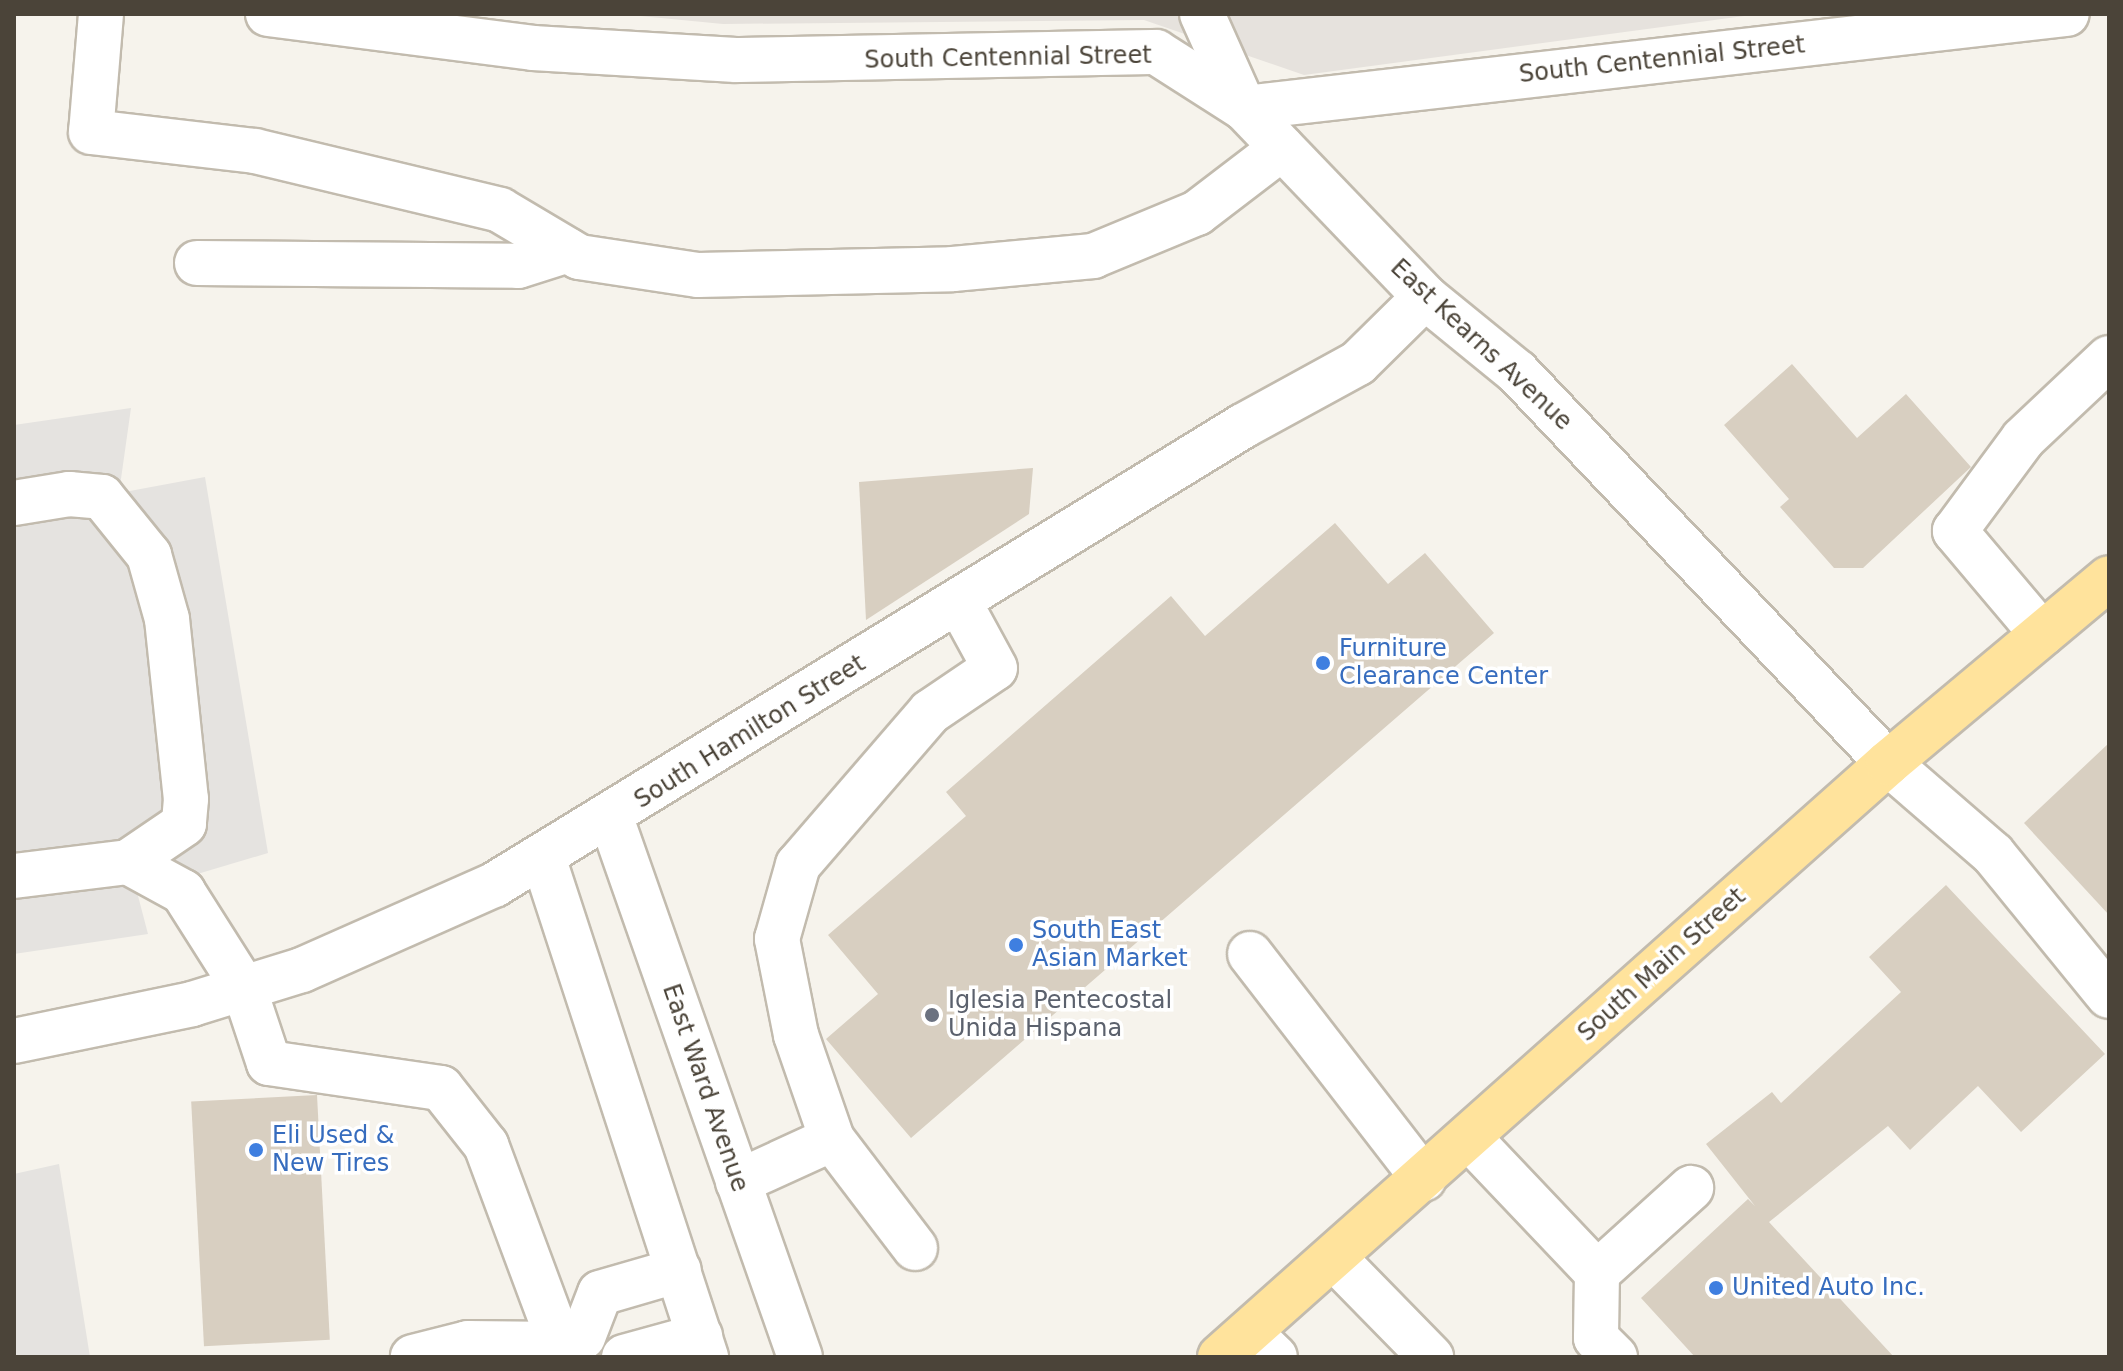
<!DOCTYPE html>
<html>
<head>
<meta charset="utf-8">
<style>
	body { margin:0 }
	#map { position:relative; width:2123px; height:1371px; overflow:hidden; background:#f6f3ec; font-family:"DejaVu Sans",sans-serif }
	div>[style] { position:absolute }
	.industrial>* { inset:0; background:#e6e2dd }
	.parking>* { inset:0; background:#e5e3e0 }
	.building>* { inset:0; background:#d8cfc1; transform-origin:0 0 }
	.roads { filter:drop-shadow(2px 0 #c2bbae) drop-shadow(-2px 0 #c2bbae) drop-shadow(0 2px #c2bbae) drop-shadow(0 -2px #c2bbae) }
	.minor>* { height:44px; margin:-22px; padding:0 22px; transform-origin:22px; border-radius:22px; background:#fff }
	.major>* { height:44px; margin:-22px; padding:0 22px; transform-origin:22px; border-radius:22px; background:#ffe39c }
	.dots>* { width:22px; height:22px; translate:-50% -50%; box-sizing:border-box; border:4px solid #fff; border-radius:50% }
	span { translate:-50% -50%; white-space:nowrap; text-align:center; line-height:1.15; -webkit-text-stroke:7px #fff; paint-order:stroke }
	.street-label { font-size:24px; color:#4b4439 }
	.shop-label { font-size:24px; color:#366cbe }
	.left { translate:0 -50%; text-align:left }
	.worship-label { font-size:24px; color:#5b616d }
	.frame { position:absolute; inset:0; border:16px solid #4b4439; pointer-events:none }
</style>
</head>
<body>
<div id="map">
	<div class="industrial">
		<div style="clip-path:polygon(620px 14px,1759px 14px,1304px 75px,1144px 20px,723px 24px)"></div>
	</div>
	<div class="parking">
		<div style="clip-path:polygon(131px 408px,119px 493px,205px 477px,268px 853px,137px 892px,148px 934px,14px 954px,14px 425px)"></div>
		<div style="clip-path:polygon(59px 1164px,90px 1357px,14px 1357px,14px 1174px)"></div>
	</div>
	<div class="building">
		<div style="clip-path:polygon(1792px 364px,1857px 438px,1906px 394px,1971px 467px,1863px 568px,1834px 568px,1780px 507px,1789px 499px,1724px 425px)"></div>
		<div style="clip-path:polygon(1033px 468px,1029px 514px,866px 620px,859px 482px)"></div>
		<div style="clip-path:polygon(1335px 523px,1388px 584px,1425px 553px,1494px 633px,911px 1138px,826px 1039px,878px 994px,828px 935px,966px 816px,946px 792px,1171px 596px,1205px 636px)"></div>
		<div style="clip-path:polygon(2109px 743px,2109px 915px,2024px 823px)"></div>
		<div style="clip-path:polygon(1946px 885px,2105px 1054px,2021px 1132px,1978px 1086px,1910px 1150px,1888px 1126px,1769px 1222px,1894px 1357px,1695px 1357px,1641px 1298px,1748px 1199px,1755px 1206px,1706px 1144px,1772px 1092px,1781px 1103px,1901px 992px,1869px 957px)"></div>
		<div style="left:317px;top:1095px;width:245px;height:126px;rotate:87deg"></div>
	</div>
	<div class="roads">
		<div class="minor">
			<div style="left:101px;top:14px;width:118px;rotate:94.8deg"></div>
			<div style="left:91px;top:132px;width:165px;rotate:6.6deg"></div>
			<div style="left:255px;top:151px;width:252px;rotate:13.5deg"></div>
			<div style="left:500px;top:210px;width:92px;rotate:30.7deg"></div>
			<div style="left:579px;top:257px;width:120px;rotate:8.6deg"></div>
			<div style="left:698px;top:275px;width:255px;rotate:-1.3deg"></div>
			<div style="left:953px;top:269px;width:141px;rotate:-5.3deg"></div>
			<div style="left:1093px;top:256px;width:113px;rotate:-22.5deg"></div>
			<div style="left:1197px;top:213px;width:107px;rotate:-37.4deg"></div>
			<div style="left:268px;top:14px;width:267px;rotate:7.3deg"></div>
			<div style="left:533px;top:48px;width:203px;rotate:3.4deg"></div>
			<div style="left:736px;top:60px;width:420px;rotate:-1.1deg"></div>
			<div style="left:1156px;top:52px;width:104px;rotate:32.5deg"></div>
			<div style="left:1244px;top:108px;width:828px;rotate:-6.52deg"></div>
			<div style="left:1202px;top:14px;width:103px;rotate:65.9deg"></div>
			<div style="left:1244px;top:108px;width:262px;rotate:46.2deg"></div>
			<div style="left:1425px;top:297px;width:119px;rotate:39.2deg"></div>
			<div style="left:1517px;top:372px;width:539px;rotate:46.5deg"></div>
			<div style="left:1888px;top:763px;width:139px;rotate:40.9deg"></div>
			<div style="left:1993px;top:854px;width:183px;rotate:50.8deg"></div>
			<div style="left:197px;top:263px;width:321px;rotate:0.5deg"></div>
			<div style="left:518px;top:266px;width:52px;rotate:-17.7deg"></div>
			<div style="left:14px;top:503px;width:56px;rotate:-9.3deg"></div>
			<div style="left:69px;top:494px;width:33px;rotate:5deg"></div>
			<div style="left:102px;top:497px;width:75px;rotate:51deg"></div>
			<div style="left:149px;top:555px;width:66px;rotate:74.3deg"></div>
			<div style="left:167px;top:619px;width:181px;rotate:84deg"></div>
			<div style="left:186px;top:799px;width:25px;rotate:95deg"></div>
			<div style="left:184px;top:824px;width:68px;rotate:145.8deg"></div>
			<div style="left:2042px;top:634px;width:135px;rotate:-130.2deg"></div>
			<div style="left:1955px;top:531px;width:114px;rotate:-53.5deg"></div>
			<div style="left:2023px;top:439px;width:118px;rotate:-43.3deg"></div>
			<div style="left:611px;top:818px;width:571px;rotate:70.68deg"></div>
			<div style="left:543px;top:857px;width:526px;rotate:71.94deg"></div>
			<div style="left:14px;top:876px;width:115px;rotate:-7deg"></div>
			<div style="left:128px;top:862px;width:63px;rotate:28.6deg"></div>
			<div style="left:183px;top:892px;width:114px;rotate:57.6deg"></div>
			<div style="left:244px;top:988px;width:79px;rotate:71.6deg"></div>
			<div style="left:269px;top:1063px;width:174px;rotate:8.3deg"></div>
			<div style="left:441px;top:1088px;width:73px;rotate:51.7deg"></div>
			<div style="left:486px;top:1145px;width:212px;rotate:69.6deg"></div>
			<div style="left:560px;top:1344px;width:92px;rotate:-179.4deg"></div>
			<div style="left:468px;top:1343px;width:57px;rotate:165.7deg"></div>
			<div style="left:1250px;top:954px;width:284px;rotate:52.3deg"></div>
			<div style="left:14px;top:1041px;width:182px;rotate:-11.7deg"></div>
			<div style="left:192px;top:1004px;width:115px;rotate:-17.2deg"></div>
			<div style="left:302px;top:970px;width:210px;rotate:-23.9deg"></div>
			<div style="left:494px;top:885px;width:878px;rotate:-31.5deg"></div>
			<div style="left:1243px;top:426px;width:131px;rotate:-28.7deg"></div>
			<div style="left:1358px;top:363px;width:94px;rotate:-44.6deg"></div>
			<div style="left:1469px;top:1138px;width:186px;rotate:46.5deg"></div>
			<div style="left:1597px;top:1273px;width:127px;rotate:-42.1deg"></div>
			<div style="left:832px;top:1139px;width:110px;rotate:-109.1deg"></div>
			<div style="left:796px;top:1035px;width:98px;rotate:-101.2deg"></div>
			<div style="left:777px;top:939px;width:77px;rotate:-74.2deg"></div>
			<div style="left:798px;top:865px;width:202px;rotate:-49.2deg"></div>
			<div style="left:930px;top:712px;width:78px;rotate:-34.1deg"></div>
			<div style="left:995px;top:668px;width:75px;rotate:-118.6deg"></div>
			<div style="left:738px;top:1182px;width:103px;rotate:-24.6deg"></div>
			<div style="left:832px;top:1139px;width:137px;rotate:52.7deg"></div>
			<div style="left:1334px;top:1258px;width:139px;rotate:45.6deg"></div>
			<div style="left:1597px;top:1273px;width:65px;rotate:90.9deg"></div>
			<div style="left:1596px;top:1338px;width:27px;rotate:45deg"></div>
			<div style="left:1249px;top:1332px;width:36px;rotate:44deg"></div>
			<div style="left:583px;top:1337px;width:47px;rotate:-68.9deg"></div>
			<div style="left:600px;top:1293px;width:82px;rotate:-16.2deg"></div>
			<div style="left:624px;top:1357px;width:79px;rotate:-15.4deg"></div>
		</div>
		<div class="major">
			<div style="left:1220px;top:1357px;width:894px;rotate:-41.64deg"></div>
			<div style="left:1888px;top:763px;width:288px;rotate:-39.9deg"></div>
		</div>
	</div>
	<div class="dots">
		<div style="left:1323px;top:663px;background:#3f7fe0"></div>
		<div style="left:1016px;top:945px;background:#3f7fe0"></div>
		<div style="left:932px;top:1015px;background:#6b7280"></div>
		<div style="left:256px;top:1150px;background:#3f7fe0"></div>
		<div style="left:1716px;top:1288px;background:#3f7fe0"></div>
	</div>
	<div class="street-label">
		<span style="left:1008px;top:58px;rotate:-1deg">South Centennial Street</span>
		<span style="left:1662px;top:60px;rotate:-6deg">South Centennial Street</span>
		<span style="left:1481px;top:345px;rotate:43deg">East Kearns Avenue</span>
		<span style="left:750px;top:732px;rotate:-32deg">South Hamilton Street</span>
		<span style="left:1662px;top:965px;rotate:-42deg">South Main Street</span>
		<span style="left:705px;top:1088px;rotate:71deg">East Ward Avenue</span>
	</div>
	<div class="shop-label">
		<span class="left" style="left:1339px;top:663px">Furniture<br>Clearance Center</span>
		<span class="left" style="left:1032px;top:945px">South East<br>Asian Market</span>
		<span class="left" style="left:272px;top:1150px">Eli Used &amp;<br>New Tires</span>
		<span class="left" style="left:1732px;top:1288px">United Auto Inc.</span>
	</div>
	<div class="worship-label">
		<span class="left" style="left:948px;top:1015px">Iglesia Pentecostal<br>Unida Hispana</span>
	</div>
	<div class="frame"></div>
</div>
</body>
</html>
